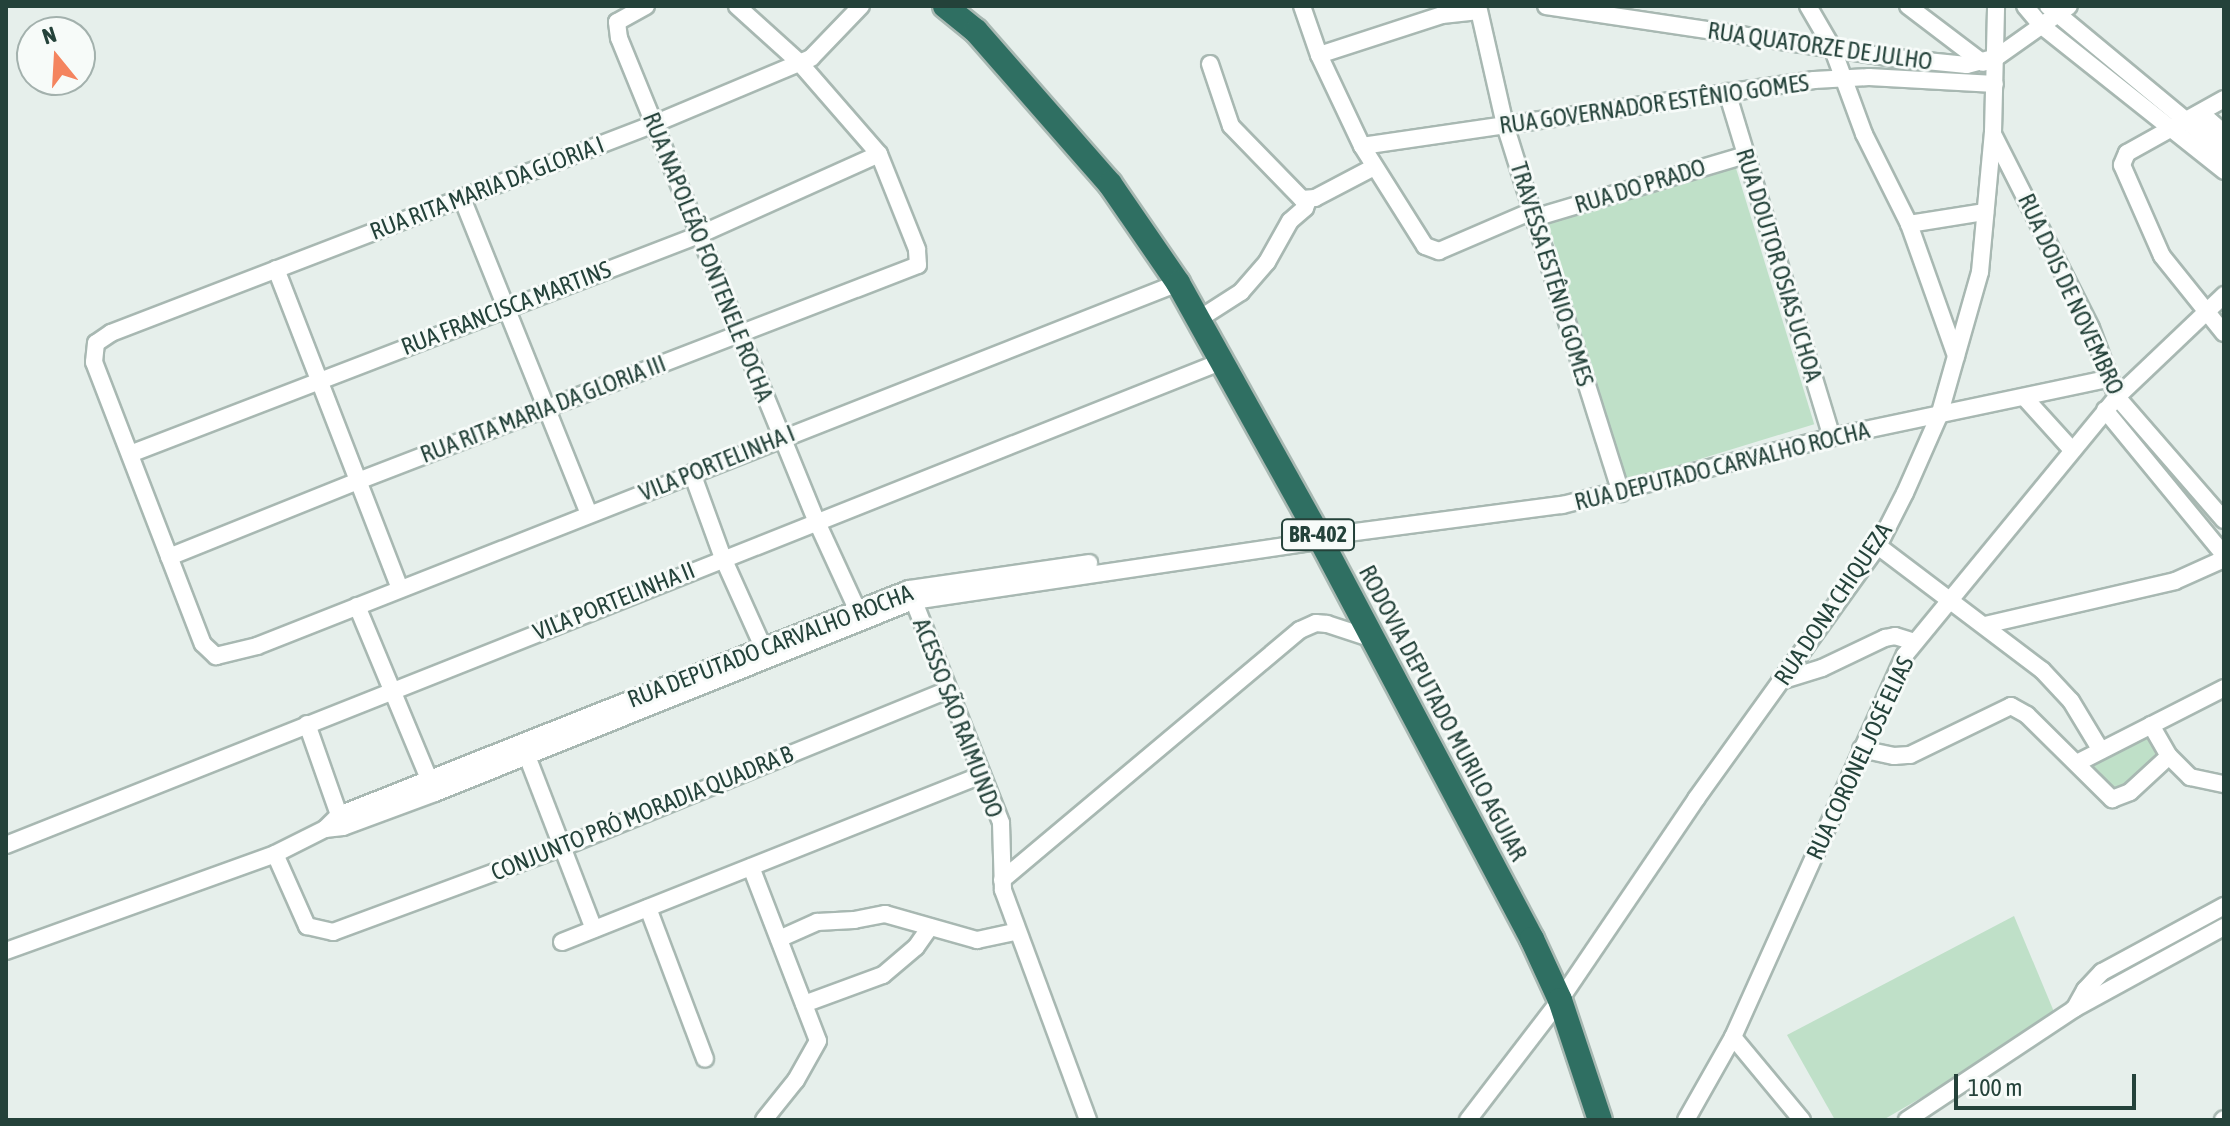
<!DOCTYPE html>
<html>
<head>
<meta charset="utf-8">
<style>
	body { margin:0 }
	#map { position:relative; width:2230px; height:1126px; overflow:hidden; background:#e6efeb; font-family:"Asap Condensed",sans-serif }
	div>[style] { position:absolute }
	.green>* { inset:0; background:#bfe0c8; transform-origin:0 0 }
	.roads { filter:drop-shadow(2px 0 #a8b8b2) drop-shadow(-2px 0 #a8b8b2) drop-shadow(0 2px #a8b8b2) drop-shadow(0 -2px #a8b8b2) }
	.minor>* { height:16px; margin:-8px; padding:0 8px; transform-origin:8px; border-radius:8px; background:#fff }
	.highway>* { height:24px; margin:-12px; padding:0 12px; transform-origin:12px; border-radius:12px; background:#2f6f62 }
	span { translate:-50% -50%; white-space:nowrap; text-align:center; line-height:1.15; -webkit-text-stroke:6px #f7fbf9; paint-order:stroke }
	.shield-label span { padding:2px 6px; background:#f7fbf9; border:2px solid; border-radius:6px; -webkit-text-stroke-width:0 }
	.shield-label { font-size:22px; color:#24423a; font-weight:700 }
	.street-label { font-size:24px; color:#24423a }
	.frame { position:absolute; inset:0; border:8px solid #24423a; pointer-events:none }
	.north { position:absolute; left:16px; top:16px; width:80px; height:80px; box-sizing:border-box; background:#f7fbf9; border:2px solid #a3b1ad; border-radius:50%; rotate:342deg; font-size:22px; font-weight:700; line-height:32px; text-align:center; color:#24423a }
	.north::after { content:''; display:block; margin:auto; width:28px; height:36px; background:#f4845f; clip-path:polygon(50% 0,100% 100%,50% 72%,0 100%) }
	.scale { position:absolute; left:1954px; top:1074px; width:182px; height:36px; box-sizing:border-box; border:4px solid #24423a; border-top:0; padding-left:10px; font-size:24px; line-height:28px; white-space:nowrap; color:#24423a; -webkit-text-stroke:6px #f7fbf9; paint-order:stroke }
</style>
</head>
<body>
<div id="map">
	<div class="green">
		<div style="left:1735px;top:165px;width:271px;height:196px;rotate:73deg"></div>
		<div style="clip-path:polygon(2148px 735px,2160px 755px,2116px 795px,2087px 763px)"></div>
		<div style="clip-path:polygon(2014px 916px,2057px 1019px,1883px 1120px,1835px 1120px,1787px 1035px)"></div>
	</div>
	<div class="roads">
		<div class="minor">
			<div style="left:646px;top:6px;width:33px;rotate:151deg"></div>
			<div style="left:617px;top:22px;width:16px;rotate:83deg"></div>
			<div style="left:619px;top:38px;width:521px;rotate:67.77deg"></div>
			<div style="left:816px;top:520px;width:110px;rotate:65.3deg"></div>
			<div style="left:861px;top:6px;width:72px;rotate:133.9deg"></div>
			<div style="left:811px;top:58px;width:170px;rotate:157.2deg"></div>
			<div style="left:654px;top:124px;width:582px;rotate:158.95deg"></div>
			<div style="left:111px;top:333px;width:18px;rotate:146deg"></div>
			<div style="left:96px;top:343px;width:19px;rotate:96deg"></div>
			<div style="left:94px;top:362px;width:302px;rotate:68.9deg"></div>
			<div style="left:203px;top:644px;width:18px;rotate:43deg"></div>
			<div style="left:216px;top:656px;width:42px;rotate:-13.7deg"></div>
			<div style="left:257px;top:646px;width:990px;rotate:-21.51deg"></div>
			<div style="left:1302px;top:6px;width:52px;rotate:70.9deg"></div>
			<div style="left:1319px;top:55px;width:101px;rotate:64.7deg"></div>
			<div style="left:1362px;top:146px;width:118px;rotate:57.8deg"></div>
			<div style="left:1425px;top:246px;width:15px;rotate:20deg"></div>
			<div style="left:1439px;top:251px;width:101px;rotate:-23.3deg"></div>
			<div style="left:1478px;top:6px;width:122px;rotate:77.2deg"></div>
			<div style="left:1505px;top:125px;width:386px;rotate:72.5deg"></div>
			<div style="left:1546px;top:6px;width:354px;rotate:8.5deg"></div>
			<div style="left:1896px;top:58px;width:71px;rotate:5.6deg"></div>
			<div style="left:1967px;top:65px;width:31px;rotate:-15deg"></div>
			<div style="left:1997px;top:57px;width:88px;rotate:-35.3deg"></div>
			<div style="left:1808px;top:6px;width:48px;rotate:59.7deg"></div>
			<div style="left:1832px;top:47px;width:93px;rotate:69.8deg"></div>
			<div style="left:1864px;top:134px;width:101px;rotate:63.4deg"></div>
			<div style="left:1909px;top:224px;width:140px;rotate:70.4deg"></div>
			<div style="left:1908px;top:6px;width:94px;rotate:37.2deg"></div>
			<div style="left:2025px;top:6px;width:26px;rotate:50deg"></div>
			<div style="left:2042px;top:26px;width:233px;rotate:38.5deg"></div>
			<div style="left:2048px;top:6px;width:229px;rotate:39.7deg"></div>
			<div style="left:1319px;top:55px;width:129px;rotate:-18deg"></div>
			<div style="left:1442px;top:15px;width:37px;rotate:-6deg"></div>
			<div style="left:1210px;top:64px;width:65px;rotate:71.3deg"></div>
			<div style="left:1231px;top:126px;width:102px;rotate:45.8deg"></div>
			<div style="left:1302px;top:199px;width:13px;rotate:-4deg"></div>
			<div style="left:1315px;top:198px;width:67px;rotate:-27.7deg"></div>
			<div style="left:1727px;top:92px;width:361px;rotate:73.1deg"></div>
			<div style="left:2224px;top:99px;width:111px;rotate:150.9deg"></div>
			<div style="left:2127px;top:153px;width:13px;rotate:113deg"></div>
			<div style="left:2122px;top:165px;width:99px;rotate:66.3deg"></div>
			<div style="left:2162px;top:256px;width:99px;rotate:51.2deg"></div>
			<div style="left:2201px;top:113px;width:30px;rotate:41deg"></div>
			<div style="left:1993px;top:134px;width:217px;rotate:63.2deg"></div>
			<div style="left:2091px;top:328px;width:74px;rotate:69.4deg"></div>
			<div style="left:2117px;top:397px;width:163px;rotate:49deg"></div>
			<div style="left:1362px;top:146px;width:457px;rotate:-8.3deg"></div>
			<div style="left:1814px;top:80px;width:55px;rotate:-3.1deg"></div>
			<div style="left:1869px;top:77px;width:126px;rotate:3.2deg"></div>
			<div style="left:462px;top:198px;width:341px;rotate:68.1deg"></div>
			<div style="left:1534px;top:218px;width:221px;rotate:-16.6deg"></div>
			<div style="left:1909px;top:224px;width:77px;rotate:-9deg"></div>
			<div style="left:276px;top:269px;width:343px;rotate:68.8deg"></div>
			<div style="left:1199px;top:319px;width:50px;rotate:-32.7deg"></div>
			<div style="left:1241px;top:292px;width:40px;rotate:-49deg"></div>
			<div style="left:1267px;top:262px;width:47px;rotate:-60.7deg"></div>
			<div style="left:1290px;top:221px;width:20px;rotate:-41deg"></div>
			<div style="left:1305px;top:208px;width:9px;rotate:-69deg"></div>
			<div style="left:2024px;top:397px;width:72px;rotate:47.8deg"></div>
			<div style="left:2105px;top:410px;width:188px;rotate:50.6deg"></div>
			<div style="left:130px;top:454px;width:610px;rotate:-21.05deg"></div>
			<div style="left:699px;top:235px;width:197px;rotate:-24.2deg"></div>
			<div style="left:692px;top:473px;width:90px;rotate:70deg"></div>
			<div style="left:723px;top:558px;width:110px;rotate:65.8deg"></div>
			<div style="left:1878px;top:546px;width:206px;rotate:37.1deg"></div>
			<div style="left:2042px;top:670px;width:42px;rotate:46.9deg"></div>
			<div style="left:2071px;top:701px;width:56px;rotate:58.9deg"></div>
			<div style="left:169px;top:557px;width:204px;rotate:-21.9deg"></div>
			<div style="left:358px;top:481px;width:600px;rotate:-21.09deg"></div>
			<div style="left:918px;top:265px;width:16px;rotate:-94deg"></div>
			<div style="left:917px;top:249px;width:102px;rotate:-111.8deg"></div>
			<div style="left:879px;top:154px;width:121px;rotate:-131deg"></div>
			<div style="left:800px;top:63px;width:85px;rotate:-137.9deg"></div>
			<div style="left:911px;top:594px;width:246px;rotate:68.5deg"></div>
			<div style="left:1001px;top:823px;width:67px;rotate:88.3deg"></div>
			<div style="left:1003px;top:890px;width:245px;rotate:69.7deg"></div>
			<div style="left:357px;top:606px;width:200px;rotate:67.4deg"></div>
			<div style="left:1985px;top:625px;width:195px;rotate:-13deg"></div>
			<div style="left:2175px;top:581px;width:54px;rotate:-24.2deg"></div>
			<div style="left:1780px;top:681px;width:44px;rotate:-17.2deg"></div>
			<div style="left:1822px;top:668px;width:70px;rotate:-25.5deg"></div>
			<div style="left:1885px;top:638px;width:10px;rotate:-11deg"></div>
			<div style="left:1895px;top:636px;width:21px;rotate:17deg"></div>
			<div style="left:307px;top:724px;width:108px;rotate:70.6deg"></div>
			<div style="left:2151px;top:725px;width:36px;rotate:60deg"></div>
			<div style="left:2169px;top:756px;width:30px;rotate:45deg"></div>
			<div style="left:2190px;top:777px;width:35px;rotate:12deg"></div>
			<div style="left:524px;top:748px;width:194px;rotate:68.9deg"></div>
			<div style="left:1861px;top:749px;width:34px;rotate:12deg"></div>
			<div style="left:1894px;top:756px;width:16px;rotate:-4deg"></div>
			<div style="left:1910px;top:755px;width:112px;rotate:-25.9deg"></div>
			<div style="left:2011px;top:706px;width:18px;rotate:29deg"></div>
			<div style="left:2027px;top:715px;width:120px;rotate:44.7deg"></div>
			<div style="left:2112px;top:799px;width:19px;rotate:-21deg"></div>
			<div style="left:2130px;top:792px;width:53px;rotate:-42.7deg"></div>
			<div style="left:2077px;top:763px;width:165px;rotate:-27deg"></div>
			<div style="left:325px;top:829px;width:18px;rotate:-6deg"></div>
			<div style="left:343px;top:827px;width:98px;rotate:-20.3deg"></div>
			<div style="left:435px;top:793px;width:515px;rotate:-21.88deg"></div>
			<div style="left:913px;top:601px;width:411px;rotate:-8.4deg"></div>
			<div style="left:1320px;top:541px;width:14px;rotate:-25deg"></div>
			<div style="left:1333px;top:535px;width:231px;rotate:-7.5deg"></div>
			<div style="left:1562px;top:505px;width:278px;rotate:-14.1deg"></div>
			<div style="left:1832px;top:437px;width:282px;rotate:-11.9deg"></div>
			<div style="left:6px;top:845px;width:1310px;rotate:-21.69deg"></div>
			<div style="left:275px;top:854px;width:79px;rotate:66deg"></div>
			<div style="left:307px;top:926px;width:27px;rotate:13deg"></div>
			<div style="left:333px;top:932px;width:245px;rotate:-20.3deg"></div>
			<div style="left:563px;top:847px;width:416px;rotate:-22.2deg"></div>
			<div style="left:751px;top:867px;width:186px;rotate:68.9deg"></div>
			<div style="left:818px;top:1041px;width:45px;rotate:119.4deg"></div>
			<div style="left:796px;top:1080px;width:51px;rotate:128.7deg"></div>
			<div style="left:1002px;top:880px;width:389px;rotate:-40deg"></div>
			<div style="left:1300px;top:630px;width:17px;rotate:-24deg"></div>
			<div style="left:1316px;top:623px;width:11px;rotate:5deg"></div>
			<div style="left:1327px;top:624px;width:48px;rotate:18.1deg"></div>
			<div style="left:648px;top:908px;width:161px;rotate:69.3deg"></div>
			<div style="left:779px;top:939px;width:42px;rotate:-24.1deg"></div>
			<div style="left:817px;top:922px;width:37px;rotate:-3deg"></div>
			<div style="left:854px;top:920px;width:32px;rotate:-11deg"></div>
			<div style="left:885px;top:914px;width:96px;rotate:15.8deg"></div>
			<div style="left:977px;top:940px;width:40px;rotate:-12deg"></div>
			<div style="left:562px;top:942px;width:452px;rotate:-21.7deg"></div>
			<div style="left:6px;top:951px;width:286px;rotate:-19.8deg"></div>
			<div style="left:275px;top:854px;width:56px;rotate:-26.6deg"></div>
			<div style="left:325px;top:829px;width:20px;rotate:-45deg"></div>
			<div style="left:339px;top:815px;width:613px;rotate:-21.63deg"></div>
			<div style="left:909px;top:589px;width:182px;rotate:-8.2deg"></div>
			<div style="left:804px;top:1004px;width:84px;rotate:-20.2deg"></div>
			<div style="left:883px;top:975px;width:43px;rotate:-40.3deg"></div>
			<div style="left:916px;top:947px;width:24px;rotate:-55deg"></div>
			<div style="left:2075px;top:1008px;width:21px;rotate:-61deg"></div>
			<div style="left:2085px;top:990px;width:25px;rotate:-47deg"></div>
			<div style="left:2102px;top:972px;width:139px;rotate:-28.4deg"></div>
			<div style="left:1733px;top:1037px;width:108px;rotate:50.3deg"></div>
			<div style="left:1468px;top:1120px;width:151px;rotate:-52.5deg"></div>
			<div style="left:1560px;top:1000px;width:243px;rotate:-55.9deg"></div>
			<div style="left:1696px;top:799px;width:312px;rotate:-54.3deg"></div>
			<div style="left:1878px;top:546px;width:59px;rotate:-63deg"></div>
			<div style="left:1905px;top:493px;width:84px;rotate:-66.2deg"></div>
			<div style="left:1939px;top:416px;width:150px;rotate:-74.1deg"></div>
			<div style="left:1980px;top:272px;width:141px;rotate:-84.7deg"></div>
			<div style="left:1993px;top:132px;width:126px;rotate:-88.6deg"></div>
			<div style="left:1686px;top:1120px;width:95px;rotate:-60.5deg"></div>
			<div style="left:1733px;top:1037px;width:419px;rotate:-65.8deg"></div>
			<div style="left:1905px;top:655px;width:334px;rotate:-50.6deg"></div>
			<div style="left:2117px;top:397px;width:148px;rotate:-43.6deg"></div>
			<div style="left:1907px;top:1120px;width:201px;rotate:-33.6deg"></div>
			<div style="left:2074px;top:1009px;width:171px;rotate:-28.7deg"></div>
			<div style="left:2223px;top:1120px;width:1px;rotate:-45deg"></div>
		</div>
		<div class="highway">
			<div style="left:945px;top:6px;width:40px;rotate:39deg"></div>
			<div style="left:976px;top:31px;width:203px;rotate:48.8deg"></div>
			<div style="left:1110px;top:184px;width:120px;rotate:55.5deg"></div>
			<div style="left:1178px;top:283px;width:286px;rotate:60.9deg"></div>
			<div style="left:1317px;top:533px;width:459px;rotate:62.1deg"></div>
			<div style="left:1532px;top:939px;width:67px;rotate:65.3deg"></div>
			<div style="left:1560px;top:1000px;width:126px;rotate:71.6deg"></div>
		</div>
	</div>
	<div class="shield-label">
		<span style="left:1318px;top:535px">BR-402</span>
	</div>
	<div class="street-label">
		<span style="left:1820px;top:46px;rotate:8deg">RUA QUATORZE DE JULHO</span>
		<span style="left:1654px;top:104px;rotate:-8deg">RUA GOVERNADOR ESTÊNIO GOMES</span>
		<span style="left:1640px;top:186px;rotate:-17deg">RUA DO PRADO</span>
		<span style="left:487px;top:188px;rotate:-21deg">RUA RITA MARIA DA GLORIA I</span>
		<span style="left:708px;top:257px;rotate:68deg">RUA NAPOLEÃO FONTENELE ROCHA</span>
		<span style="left:1779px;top:265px;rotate:73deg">RUA DOUTOR OSIAS UCHOA</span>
		<span style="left:1552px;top:274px;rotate:73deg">TRAVESSA ESTÊNIO GOMES</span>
		<span style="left:2071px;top:294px;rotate:65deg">RUA DOIS DE NOVEMBRO</span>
		<span style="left:506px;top:308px;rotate:-21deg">RUA FRANCISCA MARTINS</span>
		<span style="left:543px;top:409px;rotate:-21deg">RUA RITA MARIA DA GLORIA III</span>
		<span style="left:717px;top:463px;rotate:-22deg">VILA PORTELINHA I</span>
		<span style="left:1722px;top:466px;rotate:-14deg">RUA DEPUTADO CARVALHO ROCHA</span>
		<span style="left:614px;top:601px;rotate:-22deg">VILA PORTELINHA II</span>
		<span style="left:1833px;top:604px;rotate:-56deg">RUA DONA CHIQUEZA</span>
		<span style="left:770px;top:646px;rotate:-21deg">RUA DEPUTADO CARVALHO ROCHA</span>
		<span style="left:1443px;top:713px;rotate:62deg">RODOVIA DEPUTADO MURILO AGUIAR</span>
		<span style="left:958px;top:718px;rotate:69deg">ACESSO SÃO RAIMUNDO</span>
		<span style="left:1860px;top:758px;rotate:-65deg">RUA CORONEL JOSÉ ELIAS</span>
		<span style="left:642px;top:813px;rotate:-22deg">CONJUNTO PRÓ MORADIA QUADRA B</span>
	</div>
	<div class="frame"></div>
	<div class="north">N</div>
	<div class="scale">100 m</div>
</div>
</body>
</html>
